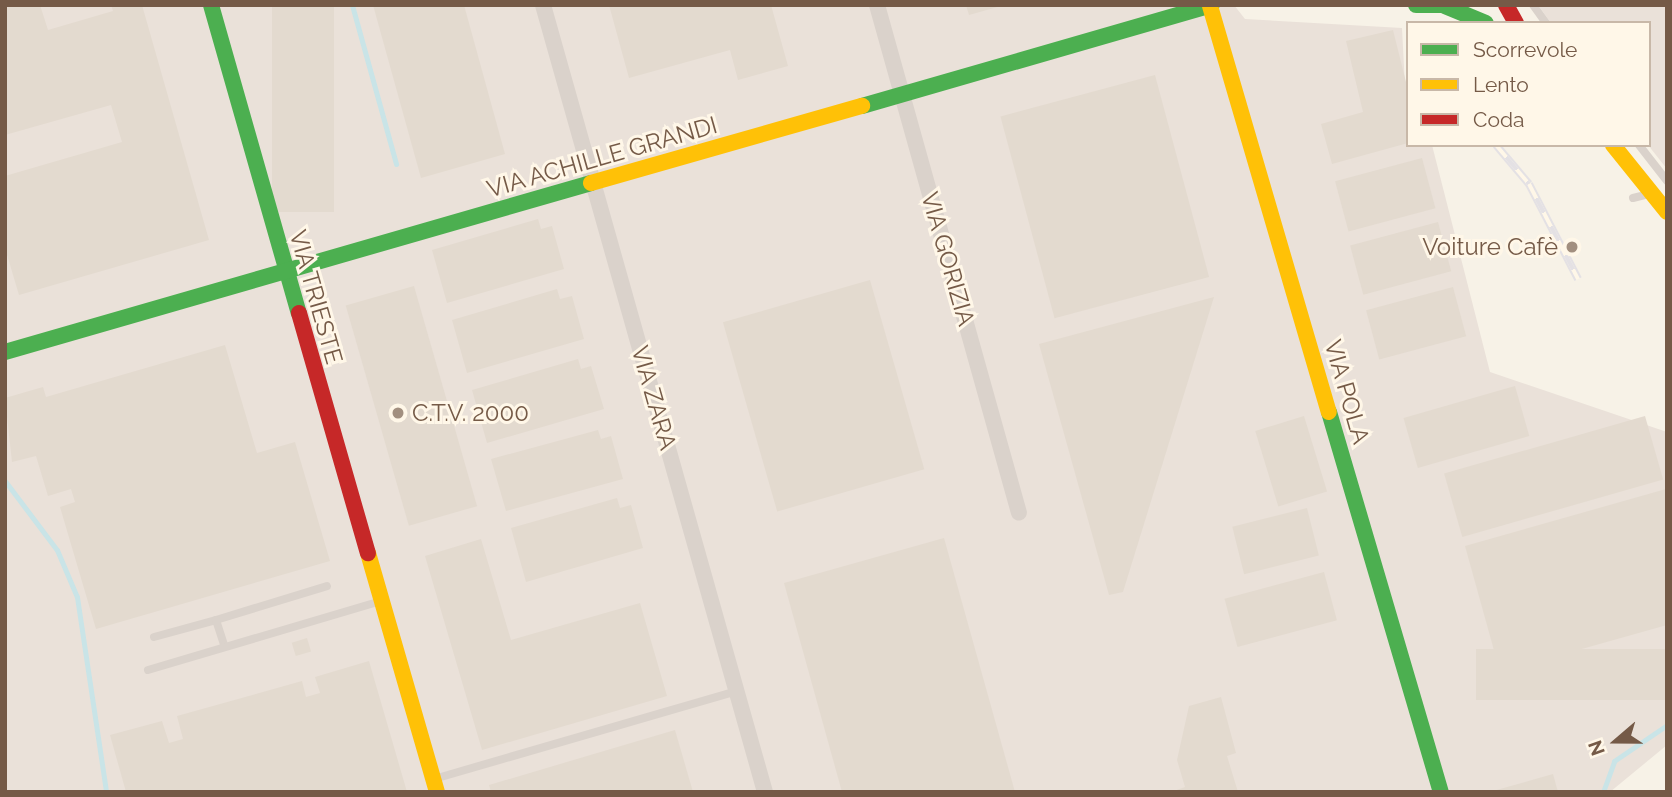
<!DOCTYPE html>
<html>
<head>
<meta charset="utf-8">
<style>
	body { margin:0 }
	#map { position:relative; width:1672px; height:797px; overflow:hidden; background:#f7f2e7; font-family:Raleway,sans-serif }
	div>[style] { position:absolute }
	.industrial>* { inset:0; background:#eae1d9 }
	.stream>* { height:5px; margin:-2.5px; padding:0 2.5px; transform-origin:2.5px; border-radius:2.5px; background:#c9e4e7 }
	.building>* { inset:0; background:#e3dacf; transform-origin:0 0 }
	.lane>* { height:8px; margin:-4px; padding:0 4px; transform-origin:4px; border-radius:4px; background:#dad2cb }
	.street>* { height:16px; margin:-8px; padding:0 8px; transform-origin:8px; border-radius:8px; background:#dad2cb }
	.fast>* { height:16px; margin:-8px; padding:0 8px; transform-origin:8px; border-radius:8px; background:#4caf50 }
	.slow>* { height:16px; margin:-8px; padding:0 8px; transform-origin:8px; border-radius:8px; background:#ffc107 }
	.jam>* { height:16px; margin:-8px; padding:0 8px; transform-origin:8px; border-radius:8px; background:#c62828 }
	.rail>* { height:8px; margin-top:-4px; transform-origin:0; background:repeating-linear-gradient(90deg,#fff7e8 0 16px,#e4e1e4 0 32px); box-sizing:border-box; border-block:2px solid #e4e1e4 }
	.dots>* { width:19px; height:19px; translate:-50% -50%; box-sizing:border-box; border:4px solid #fff7e8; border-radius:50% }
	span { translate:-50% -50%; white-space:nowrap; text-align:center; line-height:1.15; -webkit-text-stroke:6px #fff7e8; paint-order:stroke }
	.street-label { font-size:24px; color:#755a47 }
	.poi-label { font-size:24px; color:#755a47 }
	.right { translate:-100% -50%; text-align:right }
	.left { translate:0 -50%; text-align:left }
	.frame { position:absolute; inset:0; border:7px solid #755a47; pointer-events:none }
	.legend { position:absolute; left:1406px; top:21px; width:245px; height:126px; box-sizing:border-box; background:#fff7e8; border:2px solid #c8b8a8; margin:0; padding:9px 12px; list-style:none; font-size:21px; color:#755a47 }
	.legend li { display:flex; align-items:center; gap:14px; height:35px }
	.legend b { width:35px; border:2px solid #c8b8a8 }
	.north { position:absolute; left:1581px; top:706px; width:70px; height:70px; -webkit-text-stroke:5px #fff7e8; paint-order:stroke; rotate:250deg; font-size:19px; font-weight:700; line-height:28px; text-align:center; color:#755a47 }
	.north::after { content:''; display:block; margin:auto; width:24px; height:32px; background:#755a47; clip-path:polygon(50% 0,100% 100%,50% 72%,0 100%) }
</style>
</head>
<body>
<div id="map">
	<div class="industrial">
		<div style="clip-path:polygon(5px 5px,1234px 5px,1245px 19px,1402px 28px,1408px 145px,1432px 145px,1490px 372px,1667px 432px,1667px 745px,1610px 792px,5px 792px)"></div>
		<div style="clip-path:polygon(1538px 5px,1667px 5px,1667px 169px,1648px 145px,1649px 23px,1551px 23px)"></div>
	</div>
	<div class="stream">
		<div style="left:352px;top:5px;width:165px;rotate:74.5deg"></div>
		<div style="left:5px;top:481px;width:86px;rotate:53deg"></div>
		<div style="left:57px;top:550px;width:51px;rotate:66.9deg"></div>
		<div style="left:77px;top:597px;width:197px;rotate:81.5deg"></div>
		<div style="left:1603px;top:792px;width:33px;rotate:-70deg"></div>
		<div style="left:1614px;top:761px;width:64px;rotate:-34.2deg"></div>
	</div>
	<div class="building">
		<div style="clip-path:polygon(5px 5px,40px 5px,48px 30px,113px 11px,111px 5px,142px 5px,209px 240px,19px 295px,5px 248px,5px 176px,122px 142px,111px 105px,5px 135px)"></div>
		<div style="left:272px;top:5px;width:62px;height:207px"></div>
		<div style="clip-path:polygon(373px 5px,464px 5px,505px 154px,421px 178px)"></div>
		<div style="clip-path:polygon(609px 5px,771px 5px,788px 66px,738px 80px,730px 50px,629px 78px)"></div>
		<div style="clip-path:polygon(966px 5px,1001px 5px,1001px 6px,969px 15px)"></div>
		<div style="clip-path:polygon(1393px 30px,1408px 90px,1408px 143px,1332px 164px,1321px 124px,1363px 112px,1346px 41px)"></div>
		<div style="left:1155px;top:75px;width:209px;height:160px;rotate:75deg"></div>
		<div style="left:1422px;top:158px;width:52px;height:90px;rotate:75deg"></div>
		<div style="clip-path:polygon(538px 219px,541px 229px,552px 226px,564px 269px,447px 303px,432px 250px)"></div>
		<div style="left:1438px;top:222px;width:51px;height:91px;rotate:75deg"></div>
		<div style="left:870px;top:280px;width:197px;height:153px;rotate:74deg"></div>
		<div style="left:414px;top:286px;width:229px;height:71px;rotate:74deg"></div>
		<div style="left:1453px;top:287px;width:51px;height:90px;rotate:75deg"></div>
		<div style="clip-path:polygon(557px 289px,560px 299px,572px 296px,584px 339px,467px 373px,452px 320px)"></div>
		<div style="clip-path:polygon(1214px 297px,1123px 592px,1109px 595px,1039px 344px)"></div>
		<div style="clip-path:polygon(225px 345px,257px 453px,295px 442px,330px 561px,96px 629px,60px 507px,75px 502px,71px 489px,48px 496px,36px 456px,12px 462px,5px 398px,43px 387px,46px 397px)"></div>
		<div style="clip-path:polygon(578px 359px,581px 369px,591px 366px,604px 409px,487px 443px,472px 390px)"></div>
		<div style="left:1515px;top:386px;width:52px;height:116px;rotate:74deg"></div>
		<div style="left:1304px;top:416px;width:79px;height:51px;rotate:73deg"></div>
		<div style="left:1645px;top:416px;width:66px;height:209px;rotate:74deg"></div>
		<div style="clip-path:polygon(598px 430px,601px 439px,611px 436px,623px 479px,506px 511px,491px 459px)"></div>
		<div style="clip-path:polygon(1666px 489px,1667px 625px,1500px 672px,1465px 546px)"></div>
		<div style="clip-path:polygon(617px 498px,620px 508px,631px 505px,643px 548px,526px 582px,511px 528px)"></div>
		<div style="left:1307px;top:508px;width:49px;height:77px;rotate:76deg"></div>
		<div style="clip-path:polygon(944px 538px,1015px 792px,842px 792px,784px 583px)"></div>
		<div style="clip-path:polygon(481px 539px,511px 640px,640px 603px,667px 696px,482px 750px,425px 556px)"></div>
		<div style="left:1324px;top:572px;width:50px;height:103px;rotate:75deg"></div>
		<div style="left:307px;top:638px;width:14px;height:16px;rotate:73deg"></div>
		<div style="left:1667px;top:649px;width:51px;height:191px;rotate:90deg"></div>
		<div style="clip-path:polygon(369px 661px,407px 792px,126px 792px,110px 735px,162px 721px,169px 743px,183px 739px,177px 716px,302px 681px,306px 697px,320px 693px,315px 677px)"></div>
		<div style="clip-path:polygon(1221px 697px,1236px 753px,1227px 756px,1238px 792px,1171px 792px,1185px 787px,1177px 760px,1189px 706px)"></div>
		<div style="clip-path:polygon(675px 730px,693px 792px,491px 792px,489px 785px)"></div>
		<div style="clip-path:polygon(1553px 774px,1558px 792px,1493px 792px,1493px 791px)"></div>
	</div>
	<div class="lane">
		<div style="left:1533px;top:5px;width:22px;rotate:54deg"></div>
		<div style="left:1639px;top:145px;width:46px;rotate:52.1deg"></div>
		<div style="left:1633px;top:198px;width:16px;rotate:-14deg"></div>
		<div style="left:216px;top:620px;width:116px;rotate:-17deg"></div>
		<div style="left:154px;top:637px;width:64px;rotate:-15.3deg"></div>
		<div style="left:216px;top:620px;width:28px;rotate:72deg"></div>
		<div style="left:148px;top:670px;width:243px;rotate:-16.5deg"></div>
		<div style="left:434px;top:779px;width:316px;rotate:-16.2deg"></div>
	</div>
	<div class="street">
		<div style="left:543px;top:5px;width:818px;rotate:74.25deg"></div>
		<div style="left:877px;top:5px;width:527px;rotate:74.38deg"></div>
	</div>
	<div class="fast">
		<div style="left:211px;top:5px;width:320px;rotate:74.1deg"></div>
		<div style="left:1416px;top:5px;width:30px"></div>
		<div style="left:1445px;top:6px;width:44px;rotate:22.5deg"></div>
		<div style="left:862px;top:106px;width:364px;rotate:-16.1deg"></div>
		<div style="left:5px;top:352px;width:610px;rotate:-16.09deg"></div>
		<div style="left:1329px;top:412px;width:396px;rotate:73.6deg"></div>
	</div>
	<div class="slow">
		<div style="left:1210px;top:6px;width:423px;rotate:73.7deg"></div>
		<div style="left:1613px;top:145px;width:86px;rotate:51.1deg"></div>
		<div style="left:591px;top:183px;width:282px;rotate:-15.9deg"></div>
		<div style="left:368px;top:553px;width:249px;rotate:73.9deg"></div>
	</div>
	<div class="jam">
		<div style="left:1506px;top:5px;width:21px;rotate:61deg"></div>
		<div style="left:299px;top:313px;width:250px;rotate:74deg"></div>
	</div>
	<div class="rail">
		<div style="left:1496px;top:145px;width:51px;rotate:49.8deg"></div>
		<div style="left:1529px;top:184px;width:107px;rotate:62.7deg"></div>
	</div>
	<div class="dots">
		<div style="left:1572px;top:247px;background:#a28f7f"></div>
		<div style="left:398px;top:413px;background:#a28f7f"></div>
	</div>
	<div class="street-label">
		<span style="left:602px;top:157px;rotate:-16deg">VIA ACHILLE GRANDI</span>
		<span style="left:948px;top:259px;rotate:74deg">VIA GORIZIA</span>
		<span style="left:316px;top:297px;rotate:74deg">VIA TRIESTE</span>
		<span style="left:1347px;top:392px;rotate:74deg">VIA POLA</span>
		<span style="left:654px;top:398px;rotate:74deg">VIA ZARA</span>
	</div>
	<div class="poi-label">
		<span class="right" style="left:1558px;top:247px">Voiture Cafè</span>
		<span class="left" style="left:412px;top:413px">C.T.V. 2000</span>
	</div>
	<div class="frame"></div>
	<ul class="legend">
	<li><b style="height:9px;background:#4caf50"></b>Scorrevole</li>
	<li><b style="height:9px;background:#ffc107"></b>Lento</li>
	<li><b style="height:9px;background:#c62828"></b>Coda</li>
	</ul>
	<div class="north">N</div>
</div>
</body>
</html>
